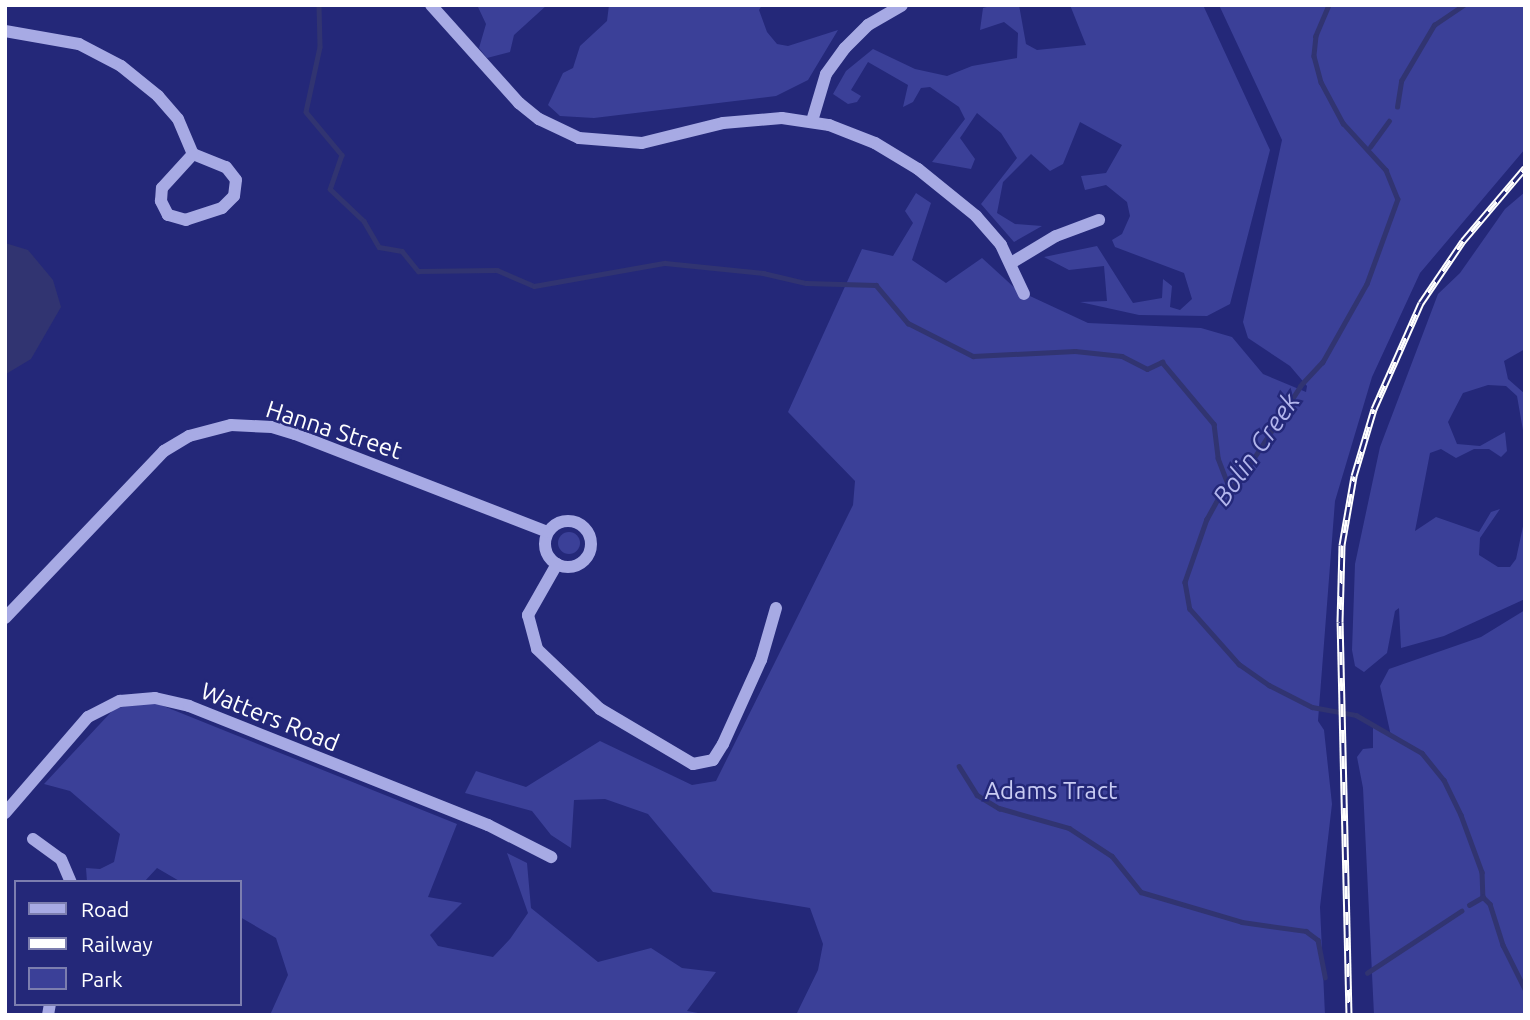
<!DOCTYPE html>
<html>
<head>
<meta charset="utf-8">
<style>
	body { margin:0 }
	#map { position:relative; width:1530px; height:1020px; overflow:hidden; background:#242879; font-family:Ubuntu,sans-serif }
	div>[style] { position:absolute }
	.green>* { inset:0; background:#3b4098 }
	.round { border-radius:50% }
	.water>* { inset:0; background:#313471 }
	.stream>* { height:4.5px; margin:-2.25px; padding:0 2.25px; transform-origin:2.25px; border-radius:2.25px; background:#313471 }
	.minor>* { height:12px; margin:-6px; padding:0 6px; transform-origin:6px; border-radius:6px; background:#a7aae4 }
	.minor>.ring { margin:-6px; padding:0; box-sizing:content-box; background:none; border:12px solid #a7aae4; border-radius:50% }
	.rail>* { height:7px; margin-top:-3.5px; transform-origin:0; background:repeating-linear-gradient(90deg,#242879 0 13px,#fff 0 26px); box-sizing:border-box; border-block:2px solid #fff }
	span { translate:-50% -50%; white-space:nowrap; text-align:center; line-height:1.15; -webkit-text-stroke:5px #242879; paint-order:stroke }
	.street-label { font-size:24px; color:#fff }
	.park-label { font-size:24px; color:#c9ccf3 }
	.water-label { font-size:26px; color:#b2b5ec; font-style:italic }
	.frame { position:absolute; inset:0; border:7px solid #fff; pointer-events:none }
	.legend { position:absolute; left:14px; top:880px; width:228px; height:126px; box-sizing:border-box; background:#242879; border:2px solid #7c7eaf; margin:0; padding:9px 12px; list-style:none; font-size:21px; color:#fff }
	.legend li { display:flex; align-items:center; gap:14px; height:35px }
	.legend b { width:35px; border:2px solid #7c7eaf }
</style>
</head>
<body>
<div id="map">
	<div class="green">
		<div style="clip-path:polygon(463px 5px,547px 5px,514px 35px,510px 52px,487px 58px,479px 48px,486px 24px,478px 7px)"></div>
		<div style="clip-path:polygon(609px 5px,762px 5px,759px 10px,767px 32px,777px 44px,788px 46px,838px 30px,808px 80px,776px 96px,594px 118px,560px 116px,548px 105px,563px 73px,573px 68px,580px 46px,607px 21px)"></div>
		<div style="clip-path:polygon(995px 5px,1019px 5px,1026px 44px,1037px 50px,1086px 45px,1070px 5px,1203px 5px,1270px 150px,1230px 304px,1207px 316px,1139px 315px,1080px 302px,1107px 301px,1104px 266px,1069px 270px,1044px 257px,1097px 246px,1133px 303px,1162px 298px,1163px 279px,1172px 286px,1170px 307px,1180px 310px,1192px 299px,1184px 273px,1115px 247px,1112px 240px,1122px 234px,1130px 216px,1127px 202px,1106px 185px,1085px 190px,1081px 176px,1106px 173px,1122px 145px,1080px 122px,1063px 164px,1050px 171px,1031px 154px,1003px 182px,997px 213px,1015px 224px,1042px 226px,1014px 242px,981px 204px,1017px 158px,1001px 133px,977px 113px,960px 138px,975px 159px,971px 169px,932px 162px,965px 119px,959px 107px,930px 87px,921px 88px,913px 102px,903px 107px,908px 85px,868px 62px,851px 90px,861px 96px,857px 102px,848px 104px,833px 94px,846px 71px,873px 49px,915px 69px,947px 76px,972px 66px,1017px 58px,1018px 33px,1004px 22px,980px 30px,983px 8px)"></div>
		<div style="clip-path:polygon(1219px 5px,1525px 5px,1525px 149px,1420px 273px,1372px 377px,1335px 501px,1318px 721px,1324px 730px,1332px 804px,1320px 907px,1325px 1015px,796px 1015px,818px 970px,823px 944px,810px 908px,713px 892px,648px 814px,605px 799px,574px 800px,571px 848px,551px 835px,532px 811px,465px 793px,476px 771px,526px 787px,600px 741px,692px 785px,716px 781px,853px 505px,855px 481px,788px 412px,862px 249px,893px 256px,913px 223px,905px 211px,916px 193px,931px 203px,912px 260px,946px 283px,982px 258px,1017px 290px,1088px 323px,1201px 328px,1232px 337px,1263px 374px,1306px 392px,1307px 386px,1290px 366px,1248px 338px,1243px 322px,1282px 140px)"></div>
		<div style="clip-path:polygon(1525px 192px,1525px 349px,1504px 361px,1508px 379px,1525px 394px,1525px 442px,1517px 396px,1506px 386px,1488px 385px,1463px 393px,1448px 422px,1457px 444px,1480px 446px,1505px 432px,1507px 451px,1501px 457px,1489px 449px,1474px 449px,1456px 458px,1441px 449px,1430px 453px,1415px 531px,1436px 517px,1479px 532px,1491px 512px,1500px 509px,1480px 538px,1479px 555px,1498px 567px,1510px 567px,1516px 559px,1525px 517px,1525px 599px,1444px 636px,1401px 648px,1399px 608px,1395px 611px,1387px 653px,1364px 672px,1355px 666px,1352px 650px,1355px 564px,1380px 447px,1438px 294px,1460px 273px,1505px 209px)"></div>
		<div class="round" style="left:558px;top:532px;width:22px;height:22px"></div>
		<div style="clip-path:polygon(1525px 610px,1525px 1015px,1374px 1015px,1363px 788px,1357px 757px,1363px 749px,1373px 748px,1373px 725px,1391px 736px,1380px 686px,1389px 669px,1481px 637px)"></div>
		<div style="clip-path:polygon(146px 699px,457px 824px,428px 897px,462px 903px,430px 935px,438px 946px,493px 957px,510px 939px,528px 913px,507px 853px,527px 863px,531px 908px,598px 962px,651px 948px,682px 968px,716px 972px,687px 1011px,709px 1015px,270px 1015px,288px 975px,276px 938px,240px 917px,240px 882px,181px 882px,157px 868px,144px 882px,87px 882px,86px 868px,100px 869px,114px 862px,120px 834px,70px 791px,44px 784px,113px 710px)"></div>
	</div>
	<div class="water">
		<div style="clip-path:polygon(5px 243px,28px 250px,53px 280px,61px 307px,31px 359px,6px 374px)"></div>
	</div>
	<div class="stream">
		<div style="left:319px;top:5px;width:42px;rotate:88.6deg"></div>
		<div style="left:320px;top:47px;width:66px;rotate:102.2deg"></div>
		<div style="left:306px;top:112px;width:56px;rotate:50.1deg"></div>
		<div style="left:342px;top:155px;width:36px;rotate:109deg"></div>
		<div style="left:330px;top:189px;width:47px;rotate:43.3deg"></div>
		<div style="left:364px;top:221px;width:30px;rotate:60deg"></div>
		<div style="left:379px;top:247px;width:23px;rotate:10deg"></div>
		<div style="left:402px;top:251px;width:26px;rotate:51deg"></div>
		<div style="left:418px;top:271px;width:79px;rotate:-0.7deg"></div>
		<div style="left:497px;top:270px;width:40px;rotate:23.4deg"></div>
		<div style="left:534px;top:286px;width:133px;rotate:-10deg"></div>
		<div style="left:665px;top:263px;width:99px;rotate:5.8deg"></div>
		<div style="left:763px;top:273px;width:44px;rotate:13.1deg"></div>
		<div style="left:806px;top:283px;width:70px;rotate:1.6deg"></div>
		<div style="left:876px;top:285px;width:50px;rotate:49.9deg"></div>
		<div style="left:908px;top:323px;width:73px;rotate:26.9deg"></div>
		<div style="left:973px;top:356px;width:102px;rotate:-2.8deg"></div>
		<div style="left:1075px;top:351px;width:47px;rotate:6.1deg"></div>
		<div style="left:1122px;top:356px;width:28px;rotate:27deg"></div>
		<div style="left:1147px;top:369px;width:17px;rotate:-25deg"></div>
		<div style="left:1162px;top:362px;width:81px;rotate:50deg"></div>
		<div style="left:1214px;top:424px;width:34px;rotate:83deg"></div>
		<div style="left:1218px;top:458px;width:30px;rotate:69deg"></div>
		<div style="left:1329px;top:5px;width:34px;rotate:113deg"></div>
		<div style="left:1316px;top:36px;width:20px;rotate:96deg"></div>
		<div style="left:1314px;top:56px;width:27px;rotate:75deg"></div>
		<div style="left:1321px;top:82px;width:47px;rotate:61.8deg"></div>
		<div style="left:1343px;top:123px;width:64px;rotate:47.5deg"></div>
		<div style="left:1386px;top:170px;width:31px;rotate:68deg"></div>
		<div style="left:1398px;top:199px;width:90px;rotate:110deg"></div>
		<div style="left:1367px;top:284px;width:90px;rotate:119.4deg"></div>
		<div style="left:1323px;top:362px;width:33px;rotate:133deg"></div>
		<div style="left:1301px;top:386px;width:114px;rotate:122.9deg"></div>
		<div style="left:1239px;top:482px;width:22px;rotate:146deg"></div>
		<div style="left:1221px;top:494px;width:29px;rotate:119deg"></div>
		<div style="left:1207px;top:519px;width:67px;rotate:109.2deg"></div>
		<div style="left:1185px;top:582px;width:27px;rotate:80deg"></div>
		<div style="left:1190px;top:609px;width:74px;rotate:48.3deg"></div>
		<div style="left:1239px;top:664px;width:37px;rotate:35deg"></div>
		<div style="left:1269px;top:685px;width:48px;rotate:27.1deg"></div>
		<div style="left:1312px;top:707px;width:45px;rotate:10.3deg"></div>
		<div style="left:1356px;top:715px;width:76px;rotate:29.9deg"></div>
		<div style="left:1422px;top:753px;width:35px;rotate:51deg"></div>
		<div style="left:1444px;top:780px;width:39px;rotate:64deg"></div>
		<div style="left:1461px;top:815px;width:61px;rotate:69.8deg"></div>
		<div style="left:1482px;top:872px;width:25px;rotate:88deg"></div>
		<div style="left:1483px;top:897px;width:10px;rotate:45deg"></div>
		<div style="left:1490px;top:904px;width:43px;rotate:72.4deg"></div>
		<div style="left:1503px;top:945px;width:49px;rotate:63.4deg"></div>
		<div style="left:1397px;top:107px;width:26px;rotate:-81deg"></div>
		<div style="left:1401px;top:81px;width:65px;rotate:-59.5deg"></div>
		<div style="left:1434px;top:25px;width:36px;rotate:-34deg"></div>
		<div style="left:1370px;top:147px;width:32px;rotate:-54deg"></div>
		<div style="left:959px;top:766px;width:34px;rotate:58deg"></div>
		<div style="left:977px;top:795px;width:26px;rotate:31deg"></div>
		<div style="left:999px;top:808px;width:73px;rotate:15.9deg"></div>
		<div style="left:1069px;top:828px;width:51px;rotate:33.1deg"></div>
		<div style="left:1112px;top:856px;width:46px;rotate:51.1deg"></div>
		<div style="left:1141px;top:892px;width:105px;rotate:16.5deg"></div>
		<div style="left:1242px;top:922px;width:65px;rotate:8deg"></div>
		<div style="left:1306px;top:931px;width:15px;rotate:37deg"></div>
		<div style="left:1318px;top:940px;width:38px;rotate:79deg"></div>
		<div style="left:1469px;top:905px;width:16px;rotate:-30deg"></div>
		<div style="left:1367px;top:973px;width:113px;rotate:-33.4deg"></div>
	</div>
	<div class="minor">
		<div style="left:431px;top:5px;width:132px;rotate:48.1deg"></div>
		<div style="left:519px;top:103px;width:26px;rotate:39deg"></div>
		<div style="left:539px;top:119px;width:44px;rotate:25.4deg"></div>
		<div style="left:579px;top:138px;width:63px;rotate:4.5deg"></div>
		<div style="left:642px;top:143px;width:83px;rotate:-13.9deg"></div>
		<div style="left:723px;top:123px;width:59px;rotate:-4.8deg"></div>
		<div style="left:782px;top:118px;width:48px;rotate:8.5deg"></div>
		<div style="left:829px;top:125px;width:49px;rotate:21.4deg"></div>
		<div style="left:875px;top:143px;width:50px;rotate:31.2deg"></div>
		<div style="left:918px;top:169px;width:75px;rotate:39deg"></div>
		<div style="left:976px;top:216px;width:38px;rotate:49deg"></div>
		<div style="left:1001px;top:245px;width:54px;rotate:64.9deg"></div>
		<div style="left:5px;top:31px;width:75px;rotate:10deg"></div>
		<div style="left:79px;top:44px;width:47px;rotate:27.6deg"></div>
		<div style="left:121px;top:66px;width:48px;rotate:39deg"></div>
		<div style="left:158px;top:96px;width:30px;rotate:49deg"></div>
		<div style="left:178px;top:119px;width:38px;rotate:67deg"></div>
		<div style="left:193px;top:154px;width:35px;rotate:22deg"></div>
		<div style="left:226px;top:167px;width:16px;rotate:52deg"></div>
		<div style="left:236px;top:180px;width:16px;rotate:97deg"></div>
		<div style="left:234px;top:196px;width:17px;rotate:135deg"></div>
		<div style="left:222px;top:208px;width:38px;rotate:162deg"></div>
		<div style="left:186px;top:220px;width:19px;rotate:-164deg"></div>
		<div style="left:168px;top:215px;width:16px;rotate:-117deg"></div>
		<div style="left:161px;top:201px;width:13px;rotate:-86deg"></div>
		<div style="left:162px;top:188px;width:46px;rotate:-47.6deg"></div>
		<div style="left:812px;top:121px;width:49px;rotate:-73.4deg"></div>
		<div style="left:826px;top:74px;width:32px;rotate:-54deg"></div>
		<div style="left:845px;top:48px;width:33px;rotate:-45deg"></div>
		<div style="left:868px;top:25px;width:39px;rotate:-30deg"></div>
		<div style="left:1011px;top:263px;width:52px;rotate:-31deg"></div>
		<div style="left:1056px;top:236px;width:46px;rotate:-20.4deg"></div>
		<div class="ring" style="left:545px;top:521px;width:34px;height:34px"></div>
		<div style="left:557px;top:564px;width:59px;rotate:119.6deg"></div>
		<div style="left:528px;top:615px;width:35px;rotate:75deg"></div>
		<div style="left:537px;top:649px;width:87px;rotate:43.6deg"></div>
		<div style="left:600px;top:709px;width:108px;rotate:30.6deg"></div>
		<div style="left:693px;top:764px;width:20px;rotate:-11deg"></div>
		<div style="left:713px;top:760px;width:19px;rotate:-58deg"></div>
		<div style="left:723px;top:744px;width:92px;rotate:-65.7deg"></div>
		<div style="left:761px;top:660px;width:54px;rotate:-73.9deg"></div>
		<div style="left:5px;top:618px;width:231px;rotate:-46.4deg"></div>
		<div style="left:164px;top:451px;width:29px;rotate:-31deg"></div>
		<div style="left:189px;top:436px;width:43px;rotate:-14.7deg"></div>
		<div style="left:231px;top:425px;width:41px;rotate:2.8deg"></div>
		<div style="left:272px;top:427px;width:24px;rotate:17deg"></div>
		<div style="left:295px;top:434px;width:271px;rotate:21.2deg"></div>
		<div style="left:5px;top:813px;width:127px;rotate:-49.2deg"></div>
		<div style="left:88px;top:717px;width:36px;rotate:-27deg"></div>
		<div style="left:120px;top:701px;width:35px;rotate:-5deg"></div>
		<div style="left:155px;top:698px;width:35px;rotate:13deg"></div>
		<div style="left:189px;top:706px;width:322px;rotate:21.7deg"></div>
		<div style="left:488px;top:825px;width:71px;rotate:26.9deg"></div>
		<div style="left:33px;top:839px;width:34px;rotate:36deg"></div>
		<div style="left:61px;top:859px;width:25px;rotate:67deg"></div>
		<div style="left:48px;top:1015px;width:11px;rotate:-80deg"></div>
	</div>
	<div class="rail">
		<div style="left:1349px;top:1015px;width:393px;rotate:-91.3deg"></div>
		<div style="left:1340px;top:622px;width:77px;rotate:-88.5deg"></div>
		<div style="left:1342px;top:545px;width:70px;rotate:-80.1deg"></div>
		<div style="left:1354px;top:476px;width:70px;rotate:-73.4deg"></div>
		<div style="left:1374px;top:409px;width:116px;rotate:-66.1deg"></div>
		<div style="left:1421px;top:303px;width:75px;rotate:-55.9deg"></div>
		<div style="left:1463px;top:241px;width:96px;rotate:-49.7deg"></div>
	</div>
	<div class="street-label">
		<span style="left:334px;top:430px;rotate:18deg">Hanna Street</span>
		<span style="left:270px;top:717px;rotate:22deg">Watters Road</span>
	</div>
	<div class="park-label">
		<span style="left:1051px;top:791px">Adams Tract</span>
	</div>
	<div class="water-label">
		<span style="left:1256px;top:449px;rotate:-55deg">Bolin Creek</span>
	</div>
	<div class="frame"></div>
	<ul class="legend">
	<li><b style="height:9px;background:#a7aae4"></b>Road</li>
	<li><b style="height:9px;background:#fff"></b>Railway</li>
	<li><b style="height:19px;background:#3b4098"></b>Park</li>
	</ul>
</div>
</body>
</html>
